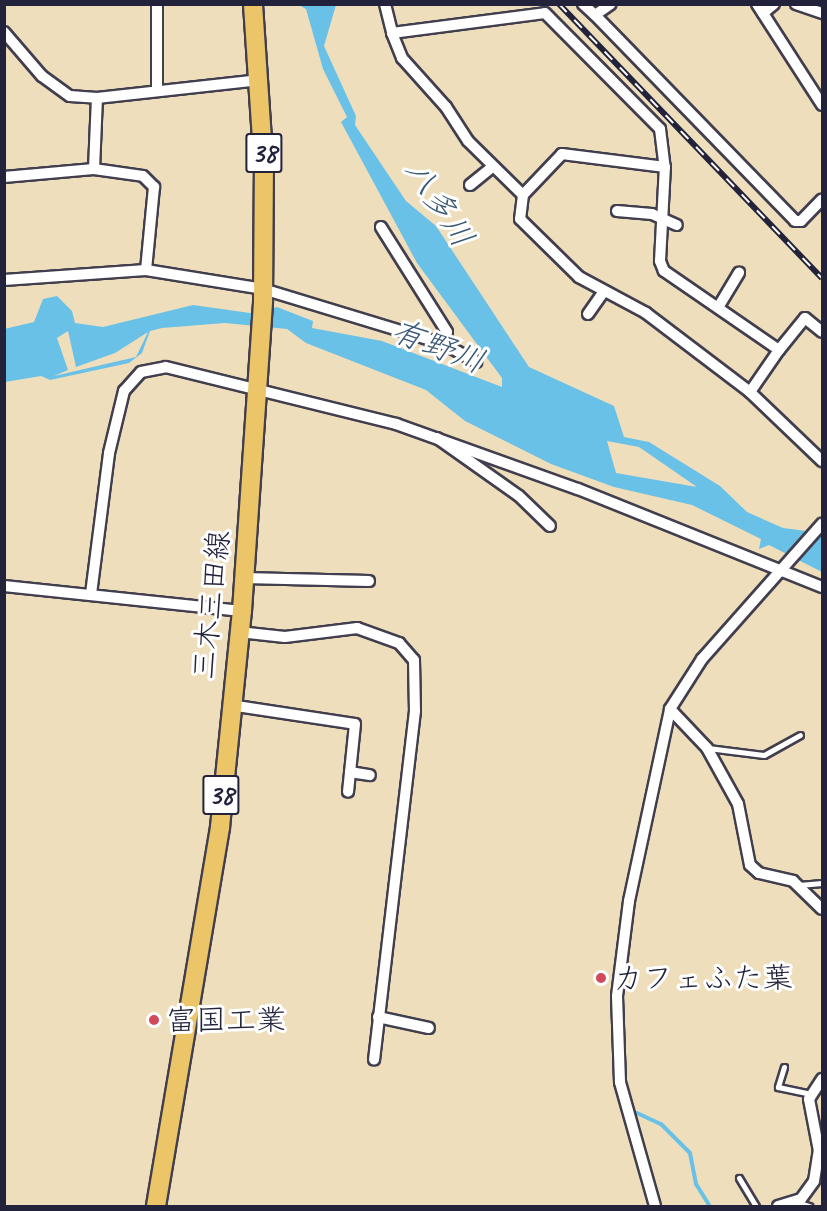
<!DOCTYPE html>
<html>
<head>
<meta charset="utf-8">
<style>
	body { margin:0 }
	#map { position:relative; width:827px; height:1211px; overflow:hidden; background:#eedebc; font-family:Caveat,"Klee One",sans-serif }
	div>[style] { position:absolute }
	.water>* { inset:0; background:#6ac1e7 }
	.stream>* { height:4px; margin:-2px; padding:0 2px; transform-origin:2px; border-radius:2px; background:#6ac1e7 }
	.roads { filter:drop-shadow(2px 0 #413e4e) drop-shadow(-2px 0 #413e4e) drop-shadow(0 2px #413e4e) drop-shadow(0 -2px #413e4e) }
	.lane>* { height:5px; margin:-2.5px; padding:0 2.5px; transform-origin:2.5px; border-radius:2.5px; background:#fff }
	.street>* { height:10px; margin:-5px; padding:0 5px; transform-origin:5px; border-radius:5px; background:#fff }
	.primary>* { height:18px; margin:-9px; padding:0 9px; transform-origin:9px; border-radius:9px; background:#ecc569 }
	.rail>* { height:6px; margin-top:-3px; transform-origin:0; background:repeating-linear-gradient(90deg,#fff 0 11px,#22223b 0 22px); box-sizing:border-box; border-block:2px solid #22223b }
	.dots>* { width:16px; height:16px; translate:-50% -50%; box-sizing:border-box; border:3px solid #fff; border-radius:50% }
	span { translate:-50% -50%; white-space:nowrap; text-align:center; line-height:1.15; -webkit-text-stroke:6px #fff; paint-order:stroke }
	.shield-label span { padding:2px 4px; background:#fff; border:2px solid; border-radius:4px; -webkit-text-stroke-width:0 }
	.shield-label { font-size:28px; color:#22223b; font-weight:700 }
	.street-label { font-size:30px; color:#22223b }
	.poi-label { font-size:30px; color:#22223b }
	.left { translate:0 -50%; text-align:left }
	.water-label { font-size:32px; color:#3b5a77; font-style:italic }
	.frame { position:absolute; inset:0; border:6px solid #22223b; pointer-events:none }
</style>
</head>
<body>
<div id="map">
	<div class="water">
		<div style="clip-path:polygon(evenodd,299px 5px,336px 5px,324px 46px,356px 116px,355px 125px,406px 201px,436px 226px,529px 367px,614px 406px,624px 437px,649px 442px,720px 486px,747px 512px,783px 528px,822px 533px,822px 572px,769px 545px,759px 549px,761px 539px,692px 505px,614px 487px,551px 464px,465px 421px,426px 390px,306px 343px,287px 329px,225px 323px,162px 328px,150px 331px,142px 353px,129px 363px,50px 380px,41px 376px,5px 382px,4px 329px,34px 322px,43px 299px,57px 296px,72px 311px,75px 323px,103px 327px,193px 305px,250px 313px,277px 307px,313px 321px,312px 328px,382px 341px,502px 387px,502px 378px,417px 263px,341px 122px,347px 117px,323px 69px,306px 9px,299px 5px,68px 331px,76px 367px,115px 353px,148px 332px,136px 357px,54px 376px,68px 370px,57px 338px,68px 331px,299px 5px,607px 441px,639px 447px,697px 487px,616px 473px,607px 441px)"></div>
	</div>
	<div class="stream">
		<div style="left:637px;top:1113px;width:26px;rotate:25deg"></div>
		<div style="left:661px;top:1124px;width:41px;rotate:45deg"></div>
		<div style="left:690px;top:1153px;width:32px;rotate:79deg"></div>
		<div style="left:696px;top:1184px;width:26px;rotate:58deg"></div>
	</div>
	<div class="roads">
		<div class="lane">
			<div style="left:708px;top:748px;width:56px;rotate:7.1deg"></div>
			<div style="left:764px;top:755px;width:41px;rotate:-29.1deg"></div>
			<div style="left:799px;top:885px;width:23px;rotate:-5deg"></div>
			<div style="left:784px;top:1067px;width:21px;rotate:107deg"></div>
			<div style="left:778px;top:1087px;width:34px;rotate:12deg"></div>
			<div style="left:739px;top:1178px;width:33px;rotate:59deg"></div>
			<div style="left:796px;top:1202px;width:14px;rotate:17deg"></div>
		</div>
		<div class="street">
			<div style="left:157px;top:4px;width:85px;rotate:90deg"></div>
			<div style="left:385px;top:4px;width:30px;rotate:76deg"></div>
			<div style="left:392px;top:33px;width:154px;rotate:-7.4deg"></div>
			<div style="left:545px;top:13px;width:163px;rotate:45.2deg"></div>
			<div style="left:660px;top:129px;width:38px;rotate:83deg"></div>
			<div style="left:583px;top:4px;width:16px;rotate:43deg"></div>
			<div style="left:595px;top:15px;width:19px;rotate:-35deg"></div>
			<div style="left:757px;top:4px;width:120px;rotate:57.2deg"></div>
			<div style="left:796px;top:4px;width:28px;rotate:19deg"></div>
			<div style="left:763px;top:13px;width:14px;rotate:-39deg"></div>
			<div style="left:595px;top:15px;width:287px;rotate:45.8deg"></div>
			<div style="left:795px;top:221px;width:6px"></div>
			<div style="left:801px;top:221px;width:30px;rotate:-46deg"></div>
			<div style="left:4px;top:32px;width:58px;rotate:49.2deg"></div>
			<div style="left:42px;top:76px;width:34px;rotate:36deg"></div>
			<div style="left:70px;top:96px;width:27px;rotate:4deg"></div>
			<div style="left:97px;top:98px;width:164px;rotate:-6.3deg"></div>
			<div style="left:392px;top:33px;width:27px;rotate:68deg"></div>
			<div style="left:402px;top:58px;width:66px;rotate:48.1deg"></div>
			<div style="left:446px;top:107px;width:40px;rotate:57.1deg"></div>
			<div style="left:468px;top:141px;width:77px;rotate:44.5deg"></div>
			<div style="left:94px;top:169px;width:71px;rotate:-87.6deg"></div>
			<div style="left:4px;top:177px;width:90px;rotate:-5.1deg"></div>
			<div style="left:94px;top:169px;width:49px;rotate:8.1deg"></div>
			<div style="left:143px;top:176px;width:16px;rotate:45deg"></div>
			<div style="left:154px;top:187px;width:83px;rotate:95.5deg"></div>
			<div style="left:470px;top:185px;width:28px;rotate:-39deg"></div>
			<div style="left:617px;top:211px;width:35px;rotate:5deg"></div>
			<div style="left:652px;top:214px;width:27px;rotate:24deg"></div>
			<div style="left:4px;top:280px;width:142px;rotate:-4deg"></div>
			<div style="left:146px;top:270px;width:119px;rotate:9.2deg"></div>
			<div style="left:263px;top:289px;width:189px;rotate:16.9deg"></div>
			<div style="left:444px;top:344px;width:12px;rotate:-76deg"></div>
			<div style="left:447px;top:332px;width:124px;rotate:-122.2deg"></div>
			<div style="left:719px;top:306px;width:39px;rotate:-59deg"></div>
			<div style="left:588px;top:314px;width:28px;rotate:-55deg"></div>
			<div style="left:444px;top:344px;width:37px;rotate:29deg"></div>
			<div style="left:779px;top:350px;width:41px;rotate:-50.9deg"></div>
			<div style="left:805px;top:318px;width:22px;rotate:39deg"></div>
			<div style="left:750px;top:392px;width:51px;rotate:-55.4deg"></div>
			<div style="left:779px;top:350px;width:140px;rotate:-145.5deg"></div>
			<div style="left:664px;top:271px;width:11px;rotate:-112deg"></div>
			<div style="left:660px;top:261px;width:94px;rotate:-87deg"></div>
			<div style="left:665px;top:167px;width:104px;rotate:-172.8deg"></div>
			<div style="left:562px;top:154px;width:57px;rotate:133.6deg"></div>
			<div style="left:523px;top:195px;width:24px;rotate:97deg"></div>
			<div style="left:520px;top:219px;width:83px;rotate:44.5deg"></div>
			<div style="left:579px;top:277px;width:76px;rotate:28.2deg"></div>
			<div style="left:646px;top:313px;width:131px;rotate:37.2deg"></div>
			<div style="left:750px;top:392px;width:100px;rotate:43.8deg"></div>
			<div style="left:437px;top:438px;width:100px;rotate:35.3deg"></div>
			<div style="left:519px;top:496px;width:43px;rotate:44.1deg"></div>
			<div style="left:244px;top:578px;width:125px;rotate:1.4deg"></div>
			<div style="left:4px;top:586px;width:239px;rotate:6deg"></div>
			<div style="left:91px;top:594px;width:142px;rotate:-82.7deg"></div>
			<div style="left:109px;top:453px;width:64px;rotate:-76.4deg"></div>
			<div style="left:124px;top:391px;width:25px;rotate:-48deg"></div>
			<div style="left:141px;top:372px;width:25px;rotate:-11deg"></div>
			<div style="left:166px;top:367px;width:237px;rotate:13.9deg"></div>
			<div style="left:396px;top:424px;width:193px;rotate:19.7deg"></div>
			<div style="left:578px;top:489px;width:263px;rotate:21.9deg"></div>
			<div style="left:239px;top:632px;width:46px;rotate:6.2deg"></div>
			<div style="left:285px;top:637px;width:73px;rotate:-7.1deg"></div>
			<div style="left:357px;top:628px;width:45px;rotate:19.7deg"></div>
			<div style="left:399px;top:643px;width:23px;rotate:49deg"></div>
			<div style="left:414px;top:660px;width:51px;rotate:88.9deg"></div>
			<div style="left:415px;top:711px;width:351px;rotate:96.7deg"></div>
			<div style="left:230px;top:705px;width:126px;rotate:8.6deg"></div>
			<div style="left:355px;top:724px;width:68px;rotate:95.9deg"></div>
			<div style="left:670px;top:709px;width:54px;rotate:46.5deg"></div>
			<div style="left:707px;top:748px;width:64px;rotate:61deg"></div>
			<div style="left:738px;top:804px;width:62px;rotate:78.9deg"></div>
			<div style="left:750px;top:865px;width:12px;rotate:42deg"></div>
			<div style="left:759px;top:873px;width:35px;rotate:13deg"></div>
			<div style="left:793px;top:881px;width:40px;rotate:44deg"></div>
			<div style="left:350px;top:772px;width:20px;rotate:9deg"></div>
			<div style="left:378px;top:1017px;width:52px;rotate:12.2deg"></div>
			<div style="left:655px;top:1206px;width:129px;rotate:-105.8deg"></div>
			<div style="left:620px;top:1082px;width:86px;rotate:-92deg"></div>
			<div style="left:617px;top:996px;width:96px;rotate:-82.8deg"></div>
			<div style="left:629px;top:901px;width:196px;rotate:-77.9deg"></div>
			<div style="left:670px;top:709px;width:59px;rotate:-57.4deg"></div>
			<div style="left:702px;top:659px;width:181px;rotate:-48.4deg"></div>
			<div style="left:778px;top:1206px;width:24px;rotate:-17deg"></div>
			<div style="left:801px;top:1199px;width:22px;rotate:-54deg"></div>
			<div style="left:814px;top:1181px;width:30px;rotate:-81deg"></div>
			<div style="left:819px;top:1151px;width:53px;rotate:-100.9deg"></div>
			<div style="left:809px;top:1099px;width:24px;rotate:-57deg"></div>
		</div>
		<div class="primary">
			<div style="left:156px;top:1206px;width:384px;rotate:-80.4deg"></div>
			<div style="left:220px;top:827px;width:217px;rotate:-84.2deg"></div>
			<div style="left:242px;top:611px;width:311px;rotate:-86.1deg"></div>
			<div style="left:263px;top:301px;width:131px;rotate:-89.6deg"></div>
			<div style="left:264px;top:170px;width:166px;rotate:-93.8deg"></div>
		</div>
	</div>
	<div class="rail">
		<div style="left:559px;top:4px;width:380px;rotate:46.2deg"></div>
	</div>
	<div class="dots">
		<div style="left:601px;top:978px;background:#d1495b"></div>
		<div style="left:154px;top:1020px;background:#d1495b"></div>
	</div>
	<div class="shield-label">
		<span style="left:264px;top:153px">38</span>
		<span style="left:221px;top:795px">38</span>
	</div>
	<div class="street-label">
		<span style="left:211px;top:605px;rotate:-84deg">三木三田線</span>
	</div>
	<div class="poi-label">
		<span class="left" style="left:613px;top:978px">カフェふた葉</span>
		<span class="left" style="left:166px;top:1020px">富国工業</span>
	</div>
	<div class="water-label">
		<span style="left:439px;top:204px;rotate:57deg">八多川</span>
		<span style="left:438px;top:347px;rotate:21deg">有野川</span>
	</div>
	<div class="frame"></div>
</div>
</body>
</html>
